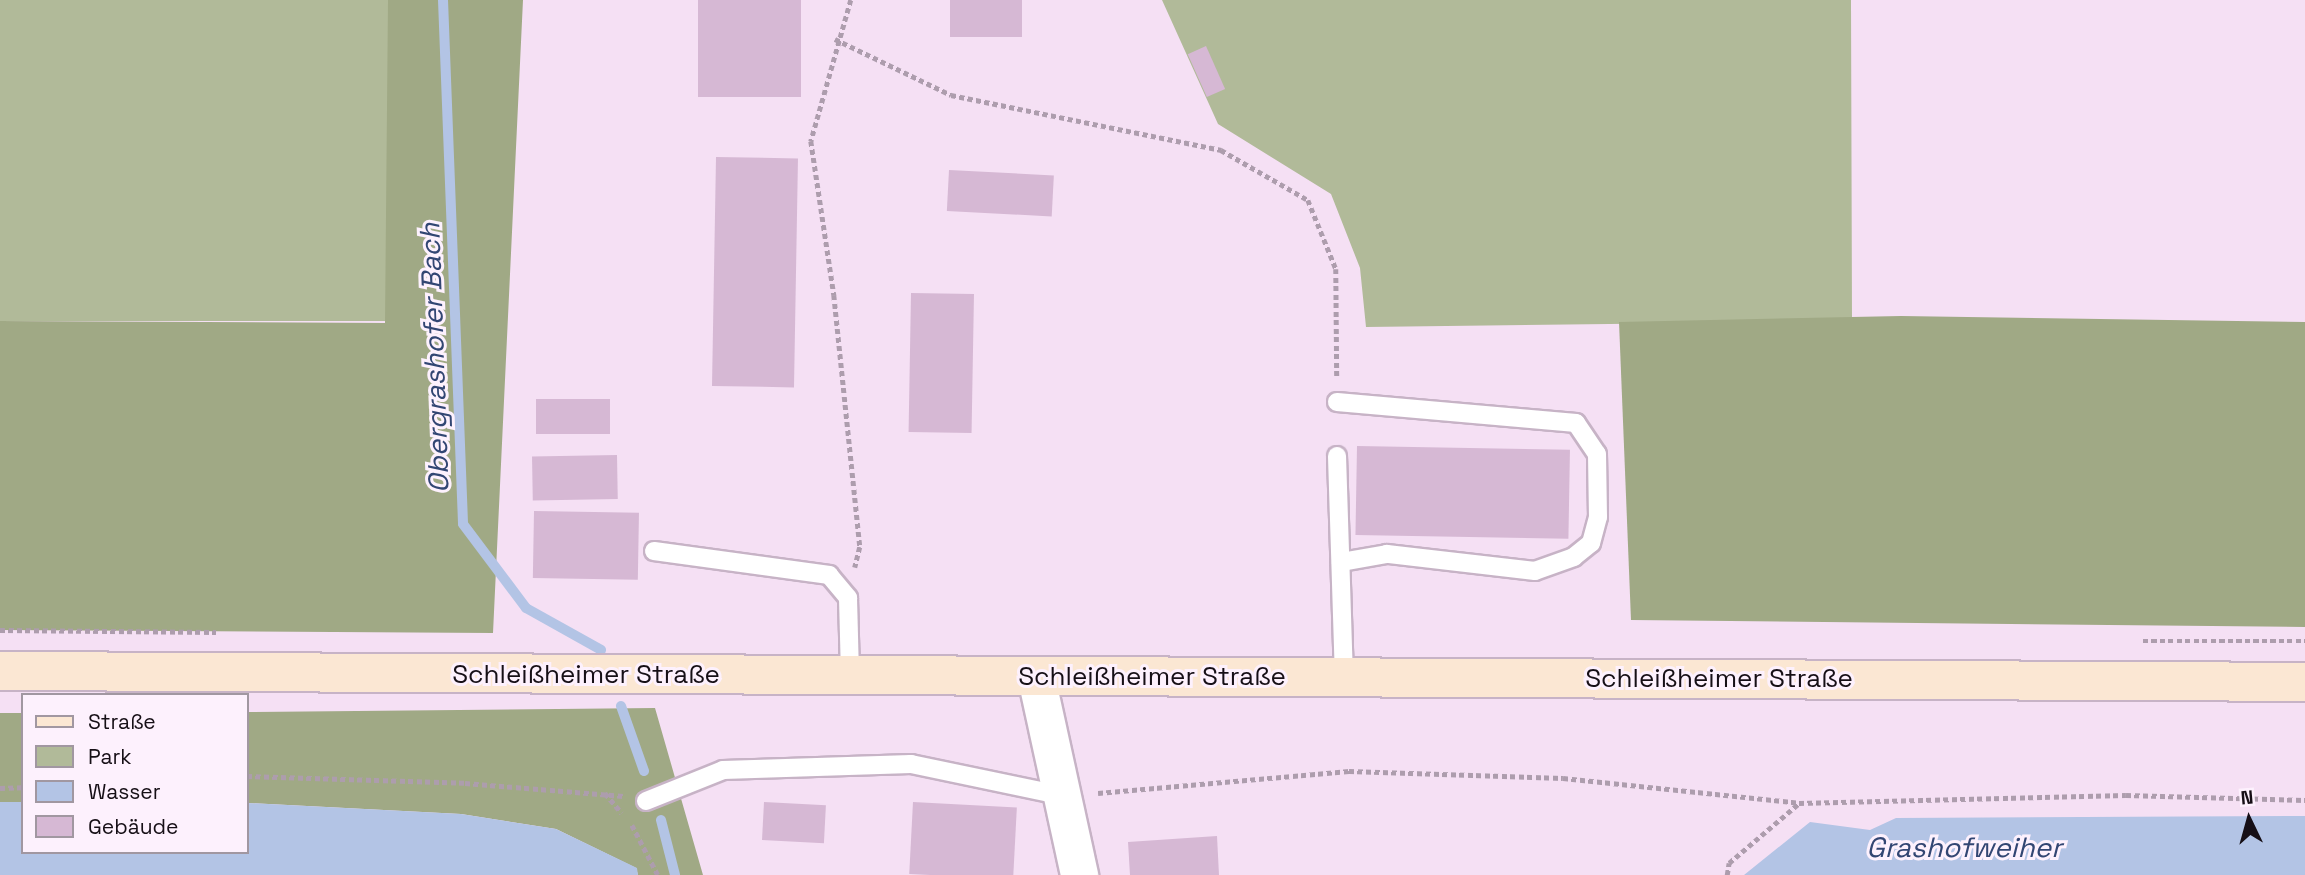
<!DOCTYPE html>
<html>
<head>
<meta charset="utf-8">
<style>
	body { margin:0 }
	#map { position:relative; width:2305px; height:875px; overflow:hidden; background:#f5e0f4; font-family:"Space Grotesk",sans-serif }
	div>[style] { position:absolute }
	.green>* { inset:0; background:#b1ba99; transform-origin:0 0 }
	.forest>* { inset:0; background:#a0a985; transform-origin:0 0 }
	.water>* { inset:0; background:#b3c4e5 }
	.stream>* { height:10px; margin:-5px; padding:0 5px; transform-origin:5px; border-radius:5px; background:#b3c4e5 }
	.building>* { inset:0; background:#d6b8d4; transform-origin:0 0 }
	.path>* { height:4.5px; margin-top:-2.25px; transform-origin:0; background:repeating-linear-gradient(90deg,#ad9dad 0 5px,transparent 0 8.5px) }
	.roads { filter:drop-shadow(2px 0 #c7b3c6) drop-shadow(-2px 0 #c7b3c6) drop-shadow(0 2px #c7b3c6) drop-shadow(0 -2px #c7b3c6) }
	.service>* { height:18px; margin:-9px; padding:0 9px; transform-origin:9px; border-radius:9px; background:#fff }
	.minor>* { height:37px; margin:-18.5px; padding:0 18.5px; transform-origin:18.5px; border-radius:18.5px; background:#fff }
	.secondary>* { height:38px; margin:-19px; padding:0 19px; transform-origin:19px; border-radius:19px; background:#fbe7d3 }
	span { translate:-50% -50%; white-space:nowrap; text-align:center; line-height:1.15; -webkit-text-stroke:6px #fdf1fd; paint-order:stroke }
	.street-label { font-size:26px; color:#160f16 }
	.water-label { font-size:28px; color:#324673; font-style:italic }
	.legend { position:absolute; left:21px; top:693px; width:228px; height:161px; box-sizing:border-box; background:#fdf1fd; border:2px solid #a197a1; margin:0; padding:9px 12px; list-style:none; font-size:21px; color:#160f16 }
	.legend li { display:flex; align-items:center; gap:14px; height:35px }
	.legend b { width:35px; border:2px solid #a197a1 }
	.north { position:absolute; left:2214px; top:784px; width:70px; height:70px; -webkit-text-stroke:5px #fdf1fd; paint-order:stroke; rotate:355deg; font-size:19px; font-weight:700; line-height:28px; text-align:center; color:#160f16 }
	.north::after { content:''; display:block; margin:auto; width:24px; height:32px; background:#160f16; clip-path:polygon(50% 0,100% 100%,50% 72%,0 100%) }
</style>
</head>
<body>
<div id="map">
	<div class="green">
		<div style="left:0;top:0;width:388px;height:321px"></div>
		<div style="clip-path:polygon(1162px 0,1851px 0,1852px 321px,1366px 327px,1360px 268px,1331px 194px,1218px 124px)"></div>
	</div>
	<div class="forest">
		<div style="clip-path:polygon(388px 0,523px 0,493px 633px,0 630px,0 321px,385px 323px)"></div>
		<div style="clip-path:polygon(1901px 316px,2305px 322px,2305px 627px,1631px 620px,1619px 322px)"></div>
		<div style="clip-path:polygon(655px 708px,703px 875px,638px 875px,636px 868px,556px 829px,461px 814px,247px 803px,247px 712px)"></div>
		<div style="left:0;top:713px;width:23px;height:89px"></div>
	</div>
	<div class="water">
		<div style="clip-path:polygon(0 802px,23px 802px,23px 852px,247px 852px,247px 803px,461px 814px,556px 829px,637px 868px,638px 875px,0 875px)"></div>
		<div style="clip-path:polygon(2305px 816px,2305px 875px,1744px 875px,1810px 822px,1870px 830px,1896px 818px)"></div>
	</div>
	<div class="stream">
		<div style="left:443px;top:0;width:524px;rotate:87.81deg"></div>
		<div style="left:463px;top:524px;width:105px;rotate:53.1deg"></div>
		<div style="left:526px;top:608px;width:86px;rotate:29.2deg"></div>
		<div style="left:621px;top:706px;width:69px;rotate:70.5deg"></div>
		<div style="left:661px;top:820px;width:57px;rotate:75.7deg"></div>
	</div>
	<div class="building">
		<div style="left:698px;top:0;width:103px;height:97px"></div>
		<div style="left:950px;top:0;width:72px;height:37px"></div>
		<div style="left:1206px;top:46px;width:47px;height:20px;rotate:66deg"></div>
		<div style="left:716px;top:157px;width:82px;height:229px;rotate:1deg"></div>
		<div style="left:949px;top:170px;width:105px;height:41px;rotate:3deg"></div>
		<div style="left:911px;top:293px;width:63px;height:139px;rotate:1deg"></div>
		<div style="left:536px;top:399px;width:74px;height:35px"></div>
		<div style="left:1357px;top:446px;width:213px;height:89px;rotate:1deg"></div>
		<div style="left:617px;top:455px;width:44px;height:85px;rotate:89deg"></div>
		<div style="left:534px;top:511px;width:105px;height:67px;rotate:1deg"></div>
		<div style="left:764px;top:802px;width:62px;height:38px;rotate:3deg"></div>
		<div style="left:913px;top:802px;width:104px;height:72px;rotate:3deg"></div>
		<div style="clip-path:polygon(1217px 836px,1219px 875px,1130px 875px,1128px 842px)"></div>
	</div>
	<div class="path">
		<div style="left:851px;top:0;width:147px;rotate:105.8deg"></div>
		<div style="left:811px;top:141px;width:156px;rotate:81.5deg"></div>
		<div style="left:834px;top:295px;width:253px;rotate:84.1deg"></div>
		<div style="left:860px;top:547px;width:21px;rotate:104deg"></div>
		<div style="left:835px;top:39px;width:129px;rotate:25.8deg"></div>
		<div style="left:951px;top:95px;width:276px;rotate:11.5deg"></div>
		<div style="left:1221px;top:150px;width:100px;rotate:29.9deg"></div>
		<div style="left:1308px;top:200px;width:74px;rotate:67.9deg"></div>
		<div style="left:1336px;top:269px;width:109px;rotate:89.5deg"></div>
		<div style="left:0;top:630px;width:216px;rotate:0.5deg"></div>
		<div style="left:2143px;top:641px;width:162px"></div>
		<div style="left:247px;top:776px;width:218px;rotate:1.8deg"></div>
		<div style="left:465px;top:783px;width:159px;rotate:4.7deg"></div>
		<div style="left:0;top:788px;width:23px;rotate:-2deg"></div>
		<div style="left:605px;top:793px;width:26px;rotate:50deg"></div>
		<div style="left:1098px;top:793px;width:252px;rotate:-5deg"></div>
		<div style="left:1349px;top:771px;width:214px;rotate:1.9deg"></div>
		<div style="left:1563px;top:778px;width:237px;rotate:6deg"></div>
		<div style="left:1799px;top:803px;width:327px;rotate:-1.4deg"></div>
		<div style="left:2126px;top:795px;width:179px;rotate:1.6deg"></div>
		<div style="left:632px;top:825px;width:56px;rotate:62.5deg"></div>
		<div style="left:1727px;top:875px;width:12px;rotate:-81deg"></div>
		<div style="left:1729px;top:863px;width:91px;rotate:-40.5deg"></div>
	</div>
	<div class="roads">
		<div class="service">
			<div style="left:1337px;top:402px;width:240px;rotate:5deg"></div>
			<div style="left:1576px;top:423px;width:37px;rotate:56deg"></div>
			<div style="left:1597px;top:454px;width:63px;rotate:89.1deg"></div>
			<div style="left:1598px;top:517px;width:27px;rotate:105deg"></div>
			<div style="left:1591px;top:543px;width:22px;rotate:141deg"></div>
			<div style="left:1574px;top:557px;width:41px;rotate:160.3deg"></div>
			<div style="left:1535px;top:571px;width:149px;rotate:-173.4deg"></div>
			<div style="left:1387px;top:554px;width:47px;rotate:170.1deg"></div>
			<div style="left:1337px;top:456px;width:221px;rotate:88.2deg"></div>
			<div style="left:654px;top:551px;width:177px;rotate:7.8deg"></div>
			<div style="left:829px;top:575px;width:30px;rotate:50deg"></div>
			<div style="left:848px;top:598px;width:79px;rotate:88.5deg"></div>
			<div style="left:646px;top:801px;width:83px;rotate:-21.9deg"></div>
			<div style="left:723px;top:770px;width:188px;rotate:-1.8deg"></div>
			<div style="left:911px;top:764px;width:156px;rotate:11.8deg"></div>
		</div>
		<div class="minor">
			<div style="left:1036px;top:677px;width:203px;rotate:77.7deg"></div>
		</div>
		<div class="secondary">
			<div style="left:0;top:671px;width:2305px;rotate:0.27deg"></div>
		</div>
	</div>
	<div class="street-label">
		<span style="left:586px;top:675px">Schleißheimer Straße</span>
		<span style="left:1152px;top:677px">Schleißheimer Straße</span>
		<span style="left:1719px;top:679px">Schleißheimer Straße</span>
	</div>
	<div class="water-label">
		<span style="left:434px;top:358px;rotate:-92deg">Obergrashofer Bach</span>
		<span style="left:1964px;top:847px">Grashofweiher</span>
	</div>
	<ul class="legend">
	<li><b style="height:9px;background:#fbe7d3"></b>Straße</li>
	<li><b style="height:19px;background:#b1ba99"></b>Park</li>
	<li><b style="height:19px;background:#b3c4e5"></b>Wasser</li>
	<li><b style="height:19px;background:#d6b8d4"></b>Gebäude</li>
	</ul>
	<div class="north">N</div>
</div>
</body>
</html>
